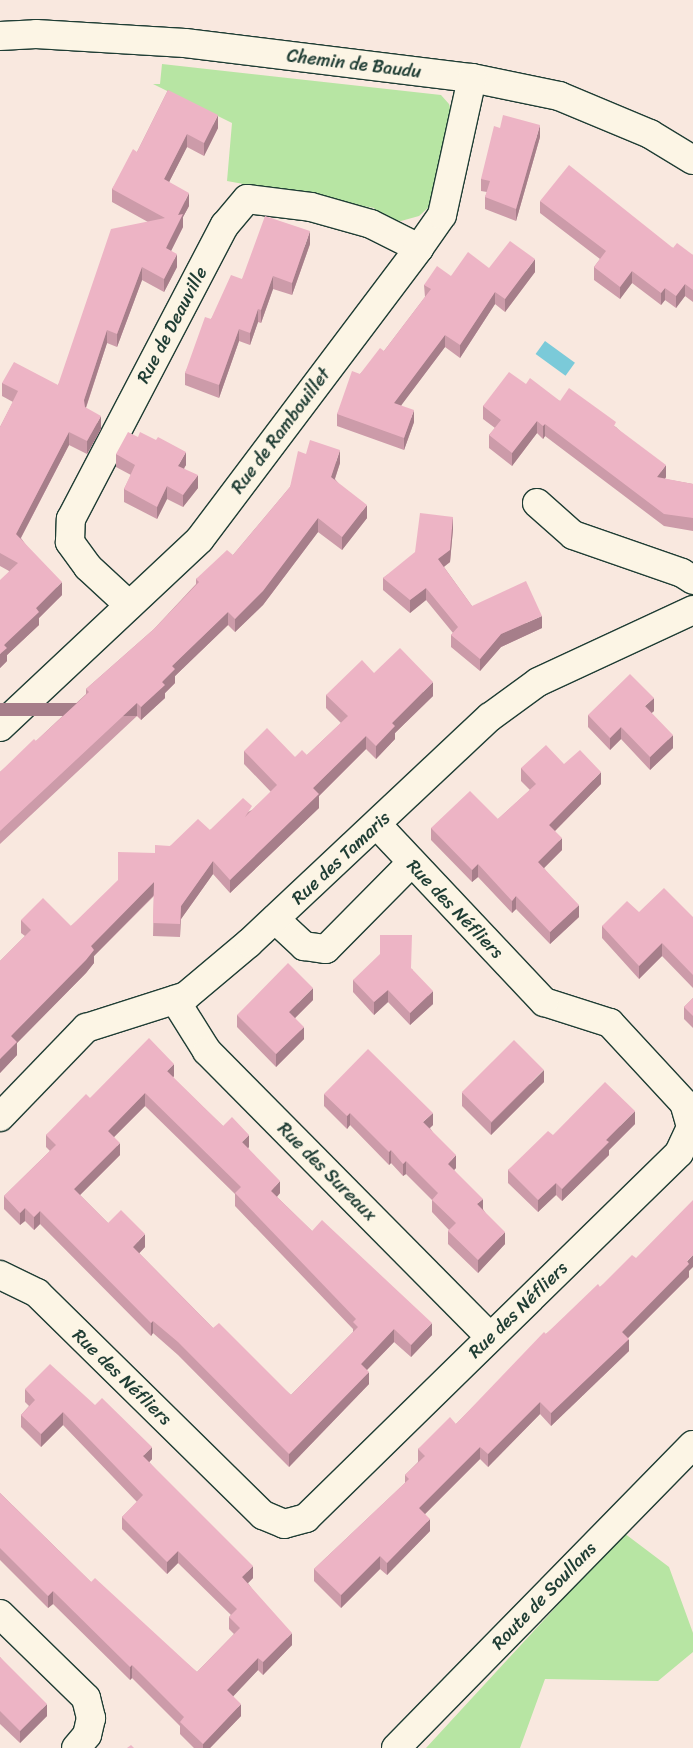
<!DOCTYPE html>
<html>
<head>
<meta charset="utf-8">
<style>
	body { margin:0 }
	#map { position:relative; width:693px; height:1748px; overflow:hidden; background:#f9e8df; font-family:Sriracha,sans-serif }
	div>[style] { position:absolute }
	.green>* { inset:0; background:#b7e5a3 }
	.water>* { inset:0; background:#7bcad9; transform-origin:0 0 }
	.roads { filter:drop-shadow(1px 0 #1f3d34) drop-shadow(-1px 0 #1f3d34) drop-shadow(0 1px #1f3d34) drop-shadow(0 -1px #1f3d34) }
	.street>* { height:28px; margin:-14px; padding:0 14px; transform-origin:14px; border-radius:14px; background:#fcf5e5 }
	.secondary>* { height:28px; margin:-14px; padding:0 14px; transform-origin:14px; border-radius:14px; background:#fcf5e5 }
	.wall>* { inset:0; background:#cc9ba9 }
	.shaded-wall>* { inset:0; background:#a67e8a; transform-origin:0 0 }
	.building>* { inset:0; background:#edb4c5; transform-origin:0 0 }
	span { translate:-50% -50%; white-space:nowrap; text-align:center; line-height:1.15; -webkit-text-stroke:4px #fcf5e5; paint-order:stroke }
	.street-label { font-size:18px; color:#1f3d34 }
</style>
</head>
<body>
<div id="map">
	<div class="green">
		<div style="clip-path:polygon(162px 64px,441px 95px,449px 104px,453px 120px,430px 206px,419px 216px,401px 221px,380px 218px,374px 208px,227px 181px,232px 123px,153px 84px,160px 84px)"></div>
		<div style="clip-path:polygon(624px 1533px,669px 1567px,693px 1633px,693px 1652px,658px 1681px,545px 1679px,520px 1748px,426px 1748px)"></div>
	</div>
	<div class="water">
		<div style="left:545px;top:341px;width:37px;height:16px;rotate:36deg"></div>
	</div>
	<div class="roads">
		<div class="street">
			<div style="left:0;top:36px;width:36px;rotate:-3deg"></div>
			<div style="left:36px;top:34px;width:149px;rotate:3.5deg"></div>
			<div style="left:185px;top:43px;width:289px;rotate:7deg"></div>
			<div style="left:472px;top:78px;width:89px;rotate:11.7deg"></div>
			<div style="left:559px;top:96px;width:99px;rotate:22.7deg"></div>
			<div style="left:650px;top:134px;width:50px;rotate:31.2deg"></div>
			<div style="left:537px;top:503px;width:48px;rotate:41.6deg"></div>
			<div style="left:573px;top:535px;width:115px;rotate:19.2deg"></div>
			<div style="left:682px;top:573px;width:13px;rotate:32deg"></div>
			<div style="left:129px;top:605px;width:56px;rotate:-137.2deg"></div>
			<div style="left:88px;top:567px;width:31px;rotate:-126deg"></div>
			<div style="left:70px;top:542px;width:23px;rotate:-88deg"></div>
			<div style="left:71px;top:519px;width:332px;rotate:-62.4deg"></div>
			<div style="left:225px;top:225px;width:34px;rotate:-50deg"></div>
			<div style="left:247px;top:199px;width:64px;rotate:7.1deg"></div>
			<div style="left:311px;top:207px;width:62px;rotate:15.8deg"></div>
			<div style="left:371px;top:224px;width:54px;rotate:26.6deg"></div>
			<div style="left:0;top:727px;width:274px;rotate:-43.2deg"></div>
			<div style="left:200px;top:539px;width:364px;rotate:-53deg"></div>
			<div style="left:419px;top:248px;width:40px;rotate:-55.1deg"></div>
			<div style="left:442px;top:215px;width:140px;rotate:-77.6deg"></div>
			<div style="left:275px;top:919px;width:40px;rotate:43deg"></div>
			<div style="left:304px;top:946px;width:22px;rotate:8deg"></div>
			<div style="left:326px;top:949px;width:121px;rotate:-45.3deg"></div>
			<div style="left:175px;top:1000px;width:60px;rotate:57.9deg"></div>
			<div style="left:207px;top:1051px;width:402px;rotate:45.3deg"></div>
			<div style="left:0;top:1117px;width:124px;rotate:-46deg"></div>
			<div style="left:86px;top:1028px;width:105px;rotate:-17.7deg"></div>
			<div style="left:186px;top:996px;width:82px;rotate:-40.1deg"></div>
			<div style="left:249px;top:943px;width:330px;rotate:-43.2deg"></div>
			<div style="left:490px;top:717px;width:59px;rotate:-36.1deg"></div>
			<div style="left:538px;top:682px;width:171px;rotate:-24.9deg"></div>
			<div style="left:0;top:1275px;width:41px;rotate:25.9deg"></div>
			<div style="left:37px;top:1293px;width:317px;rotate:44.5deg"></div>
			<div style="left:263px;top:1515px;width:23px;rotate:23deg"></div>
			<div style="left:284px;top:1524px;width:23px;rotate:-15deg"></div>
			<div style="left:306px;top:1518px;width:522px;rotate:-44.38deg"></div>
			<div style="left:679px;top:1153px;width:29px;rotate:-65deg"></div>
			<div style="left:691px;top:1127px;width:25px;rotate:-106deg"></div>
			<div style="left:684px;top:1103px;width:109px;rotate:-132.8deg"></div>
			<div style="left:610px;top:1023px;width:69px;rotate:-162.3deg"></div>
			<div style="left:544px;top:1002px;width:243px;rotate:-133.3deg"></div>
			<div style="left:0;top:1614px;width:120px;rotate:44.3deg"></div>
			<div style="left:86px;top:1698px;width:21px;rotate:76deg"></div>
			<div style="left:91px;top:1718px;width:17px;rotate:103deg"></div>
			<div style="left:87px;top:1735px;width:17px;rotate:130deg"></div>
		</div>
		<div class="secondary">
			<div style="left:396px;top:1748px;width:424px;rotate:-45.6deg"></div>
		</div>
	</div>
	<div class="wall">
		<div style="clip-path:polygon(168px 90px,218px 128px,204px 156px,187px 147px,169px 182px,189px 206px,183px 217px,183px 227px,171px 251px,177px 267px,164px 292px,142px 280px,117px 347px,107px 343px,86px 408px,101px 429px,87px 454px,69px 445px,21px 538px,62px 595px,39px 618px,39px 625px,7px 655px,7px 661px,0 668px,9px 571px,0 566px,0 427px,13px 402px,2px 396px,2px 383px,58px 385px,148px 222px,112px 202px,112px 189px,137px 152px)"></div>
		<div style="clip-path:polygon(540px 137px,516px 221px,485px 209px,485px 197px,487px 192px,481px 191px,481px 179px)"></div>
		<div style="clip-path:polygon(540px 201px,693px 255px,693px 302px,685px 296px,676px 308px,665px 300px,661px 305px,632px 283px,620px 299px,594px 280px,594px 267px,600px 259px,540px 213px)"></div>
		<div style="clip-path:polygon(310px 244px,292px 295px,273px 289px,261px 323px,258px 322px,250px 345px,239px 341px,219px 398px,185px 385px,185px 373px,211px 319px,242px 279px)"></div>
		<div style="clip-path:polygon(489px 268px,535px 272px,505px 312px,495px 304px,460px 358px,445px 347px,401px 405px,414px 422px,404px 450px,337px 426px,337px 414px,360px 374px,384px 351px,425px 297px,424px 285px,451px 276px)"></div>
		<div style="clip-path:polygon(526px 384px,560px 401px,616px 427px,666px 477px,665px 479px,693px 484px,693px 531px,664px 526px,545px 436px,543px 439px,537px 433px,512px 466px,489px 448px,489px 435px,495px 428px,483px 419px,483px 406px)"></div>
		<div style="clip-path:polygon(116px 454px,186px 465px,184px 468px,198px 488px,183px 507px,167px 499px,157px 519px,124px 502px,124px 489px,131px 475px,116px 467px)"></div>
		<div style="clip-path:polygon(306px 454px,340px 463px,335px 479px,367px 518px,342px 550px,318px 532px,263px 605px,235px 632px,228px 625px,175px 676px,175px 683px,165px 693px,165px 698px,141px 720px,137px 716px,0 844px,0 772px,36px 741px,86px 694px,86px 689px,154px 629px,196px 584px,196px 579px,233px 555px,290px 487px)"></div>
		<div style="clip-path:polygon(453px 529px,450px 562px,444px 567px,472px 606px,542px 628px,501px 647px,480px 671px,451px 647px,451px 635px,453px 633px,426px 600px,410px 613px,383px 590px,383px 578px)"></div>
		<div style="clip-path:polygon(374px 673px,433px 696px,395px 733px,395px 739px,376px 759px,366px 749px,319px 796px,319px 808px,230px 893px,213px 874px,181px 919px,180px 937px,153px 936px,154px 896px,94px 956px,94px 963px,86px 973px,17px 1043px,17px 1055px,0 1073px,0 961px,25px 936px,21px 933px,21px 920px,71px 926px,155px 853px,170px 846px,210px 830px,252px 810px,271px 792px,244px 764px,244px 751px,295px 757px,307px 755px,341px 723px,326px 708px,326px 695px)"></div>
		<div style="clip-path:polygon(654px 711px,651px 713px,673px 748px,650px 770px,621px 739px,610px 750px,588px 727px,588px 715px)"></div>
		<div style="clip-path:polygon(564px 764px,601px 784px,555px 831px,562px 850px,544px 868px,579px 917px,550px 944px,516px 909px,512px 913px,478px 877px,472px 882px,431px 840px,431px 828px,498px 819px,530px 790px,521px 781px,521px 768px)"></div>
		<div style="clip-path:polygon(639px 912px,693px 917px,693px 988px,662px 956px,639px 979px,602px 938px,602px 926px)"></div>
		<div style="clip-path:polygon(412px 969px,433px 1004px,410px 1025px,388px 1002px,374px 1015px,353px 992px,353px 980px)"></div>
		<div style="clip-path:polygon(693px 998px,693px 1028px,684px 1019px,684px 1007px)"></div>
		<div style="clip-path:polygon(313px 1000px,295px 1018px,304px 1039px,276px 1067px,237px 1027px,237px 1015px)"></div>
		<div style="clip-path:polygon(evenodd,174px 1076px,173px 1078px,223px 1126px,249px 1147px,248px 1148px,280px 1193px,277px 1197px,312px 1231px,432px 1335px,411px 1357px,394px 1342px,367px 1370px,369px 1384px,289px 1467px,178px 1355px,153px 1333px,151px 1336px,40px 1224px,34px 1230px,25px 1221px,20px 1225px,4px 1209px,4px 1196px,50px 1151px,46px 1147px,46px 1135px,90px 1098px,174px 1076px,145px 1106px,235px 1194px,235px 1206px,353px 1329px,353px 1332px,291px 1395px,213px 1328px,139px 1253px,145px 1247px,108px 1223px,80px 1195px,120px 1155px,114px 1137px,145px 1106px)"></div>
		<div style="clip-path:polygon(544px 1082px,491px 1135px,462px 1106px,462px 1093px)"></div>
		<div style="clip-path:polygon(324px 1094px,433px 1125px,430px 1128px,456px 1168px,454px 1170px,483px 1209px,505px 1244px,478px 1273px,448px 1244px,448px 1231px,449px 1230px,432px 1212px,432px 1200px,406px 1174px,403px 1176px,391px 1163px,389px 1165px,350px 1125px,347px 1129px,324px 1106px)"></div>
		<div style="clip-path:polygon(635px 1124px,609px 1150px,609px 1155px,562px 1201px,556px 1195px,538px 1212px,508px 1183px,508px 1170px,553px 1135px)"></div>
		<div style="clip-path:polygon(636px 1258px,689px 1271px,689px 1277px,628px 1338px,629px 1351px,551px 1426px,540px 1414px,488px 1467px,480px 1459px,425px 1514px,430px 1531px,387px 1575px,380px 1569px,341px 1608px,314px 1581px,314px 1569px,405px 1483px,405px 1475px,418px 1462px,418px 1449px,456px 1424px,546px 1334px,600px 1287px)"></div>
		<div style="clip-path:polygon(25px 1389px,152px 1459px,149px 1462px,253px 1578px,248px 1583px,292px 1645px,263px 1675px,258px 1670px,233px 1696px,241px 1716px,210px 1748px,194px 1748px,180px 1734px,180px 1726px,132px 1678px,130px 1680px,53px 1604px,48px 1608px,0 1560px,0 1493px,91px 1582px,197px 1672px,234px 1634px,229px 1629px,229px 1617px,231px 1615px,178px 1563px,167px 1574px,122px 1529px,122px 1517px,137px 1502px,63px 1425px,41px 1447px,21px 1427px,21px 1415px,29px 1406px,25px 1402px)"></div>
		<div style="clip-path:polygon(0 1657px,47px 1716px,20px 1743px,0 1724px)"></div>
	</div>
	<div class="shaded-wall">
		<div style="clip-path:polygon(218px 115px,218px 128px,204px 156px,204px 143px)"></div>
		<div style="clip-path:polygon(540px 125px,540px 137px,516px 221px,516px 209px)"></div>
		<div style="clip-path:polygon(187px 134px,187px 147px,164px 192px,164px 179px)"></div>
		<div style="clip-path:polygon(189px 193px,189px 206px,183px 217px,183px 227px,166px 261px,166px 248px,178px 215px)"></div>
		<div style="clip-path:polygon(310px 231px,310px 244px,292px 295px,292px 283px)"></div>
		<div style="clip-path:polygon(177px 254px,177px 267px,164px 292px,164px 279px)"></div>
		<div style="clip-path:polygon(535px 259px,535px 272px,505px 312px,505px 299px)"></div>
		<div style="clip-path:polygon(142px 267px,142px 280px,117px 347px,117px 334px)"></div>
		<div style="clip-path:polygon(632px 271px,632px 283px,620px 299px,620px 287px)"></div>
		<div style="clip-path:polygon(273px 276px,273px 289px,261px 323px,261px 310px)"></div>
		<div style="clip-path:polygon(685px 284px,685px 296px,676px 308px,676px 296px)"></div>
		<div style="clip-path:polygon(665px 288px,665px 300px,661px 305px,661px 293px)"></div>
		<div style="clip-path:polygon(495px 292px,495px 304px,460px 358px,460px 345px)"></div>
		<div style="clip-path:polygon(258px 309px,258px 322px,250px 345px,250px 333px)"></div>
		<div style="clip-path:polygon(239px 329px,239px 341px,219px 398px,219px 385px)"></div>
		<div style="clip-path:polygon(107px 330px,107px 343px,84px 413px,84px 400px)"></div>
		<div style="clip-path:polygon(445px 335px,445px 347px,394px 415px,394px 403px)"></div>
		<div style="clip-path:polygon(414px 410px,414px 422px,404px 450px,404px 438px)"></div>
		<div style="clip-path:polygon(101px 416px,101px 429px,87px 454px,87px 441px)"></div>
		<div style="clip-path:polygon(537px 421px,537px 433px,512px 466px,512px 453px)"></div>
		<div style="clip-path:polygon(545px 424px,545px 436px,543px 439px,543px 426px)"></div>
		<div style="clip-path:polygon(69px 432px,69px 445px,16px 547px,16px 534px)"></div>
		<div style="clip-path:polygon(340px 450px,340px 463px,331px 490px,331px 477px)"></div>
		<div style="clip-path:polygon(186px 452px,186px 465px,178px 478px,178px 466px)"></div>
		<div style="clip-path:polygon(666px 465px,666px 477px,657px 490px,657px 477px)"></div>
		<div style="clip-path:polygon(198px 475px,198px 488px,183px 507px,183px 495px)"></div>
		<div style="clip-path:polygon(167px 486px,167px 499px,157px 519px,157px 507px)"></div>
		<div style="clip-path:polygon(367px 505px,367px 518px,342px 550px,342px 537px)"></div>
		<div style="clip-path:polygon(453px 517px,453px 529px,450px 562px,438px 571px,438px 559px)"></div>
		<div style="clip-path:polygon(318px 518px,318px 532px,263px 605px,235px 632px,235px 619px)"></div>
		<div style="clip-path:polygon(62px 582px,62px 595px,39px 618px,39px 625px,7px 655px,7px 661px,0 668px,0 654px,4px 645px,36px 608px)"></div>
		<div style="clip-path:polygon(426px 588px,426px 600px,410px 613px,410px 600px)"></div>
		<div style="clip-path:polygon(228px 612px,228px 625px,175px 676px,175px 683px,165px 693px,165px 698px,141px 720px,141px 707px,162px 682px,172px 666px)"></div>
		<div style="clip-path:polygon(542px 616px,542px 628px,501px 647px,480px 671px,480px 659px,501px 634px)"></div>
		<div style="clip-path:polygon(433px 682px,433px 696px,395px 733px,395px 739px,376px 759px,376px 746px,392px 723px)"></div>
		<div style="clip-path:polygon(654px 698px,654px 711px,645px 719px,645px 706px)"></div>
		<div style="left:137px;top:703px;width:13px;height:187px;rotate:90deg"></div>
		<div style="clip-path:polygon(621px 727px,621px 739px,610px 750px,610px 738px)"></div>
		<div style="clip-path:polygon(673px 735px,673px 748px,650px 770px,650px 757px)"></div>
		<div style="clip-path:polygon(366px 736px,366px 749px,319px 796px,319px 808px,230px 893px,230px 880px,313px 788px)"></div>
		<div style="clip-path:polygon(601px 772px,601px 784px,549px 837px,549px 825px)"></div>
		<div style="clip-path:polygon(562px 838px,562px 850px,538px 874px,538px 862px)"></div>
		<div style="clip-path:polygon(213px 861px,213px 874px,181px 919px,180px 937px,181px 906px)"></div>
		<div style="clip-path:polygon(478px 864px,478px 877px,472px 882px,472px 870px)"></div>
		<div style="clip-path:polygon(154px 882px,154px 895px,94px 956px,94px 963px,86px 973px,17px 1043px,17px 1055px,0 1073px,0 1059px,11px 1036px,91px 946px)"></div>
		<div style="clip-path:polygon(516px 896px,516px 909px,512px 913px,512px 901px)"></div>
		<div style="clip-path:polygon(579px 905px,579px 917px,550px 944px,550px 932px)"></div>
		<div style="clip-path:polygon(662px 943px,662px 956px,639px 979px,639px 966px)"></div>
		<div style="clip-path:polygon(313px 988px,313px 1000px,289px 1024px,289px 1012px)"></div>
		<div style="clip-path:polygon(388px 990px,388px 1002px,374px 1015px,374px 1002px)"></div>
		<div style="clip-path:polygon(433px 991px,433px 1004px,410px 1025px,410px 1013px)"></div>
		<div style="clip-path:polygon(304px 1027px,304px 1039px,276px 1067px,276px 1054px)"></div>
		<div style="clip-path:polygon(174px 1064px,174px 1076px,167px 1084px,167px 1071px)"></div>
		<div style="clip-path:polygon(544px 1070px,544px 1082px,491px 1135px,491px 1123px)"></div>
		<div style="clip-path:polygon(145px 1093px,145px 1106px,108px 1143px,108px 1131px)"></div>
		<div style="clip-path:polygon(635px 1111px,635px 1124px,609px 1150px,609px 1155px,562px 1201px,562px 1189px,606px 1140px)"></div>
		<div style="clip-path:polygon(350px 1113px,350px 1125px,347px 1129px,347px 1116px)"></div>
		<div style="clip-path:polygon(433px 1113px,433px 1125px,423px 1134px,423px 1122px)"></div>
		<div style="clip-path:polygon(249px 1135px,249px 1147px,242px 1154px,242px 1142px)"></div>
		<div style="clip-path:polygon(120px 1143px,120px 1155px,74px 1201px,74px 1189px)"></div>
		<div style="clip-path:polygon(391px 1150px,391px 1163px,389px 1165px,389px 1152px)"></div>
		<div style="clip-path:polygon(456px 1155px,456px 1168px,448px 1176px,448px 1164px)"></div>
		<div style="clip-path:polygon(406px 1161px,406px 1174px,403px 1176px,403px 1164px)"></div>
		<div style="clip-path:polygon(280px 1181px,280px 1193px,271px 1203px,271px 1191px)"></div>
		<div style="clip-path:polygon(556px 1183px,556px 1195px,538px 1212px,538px 1200px)"></div>
		<div style="clip-path:polygon(483px 1199px,483px 1211px,477px 1204px)"></div>
		<div style="clip-path:polygon(25px 1208px,25px 1221px,20px 1225px,20px 1213px)"></div>
		<div style="clip-path:polygon(40px 1211px,40px 1224px,34px 1230px,34px 1217px)"></div>
		<div style="clip-path:polygon(505px 1232px,505px 1244px,478px 1273px,478px 1260px)"></div>
		<div style="clip-path:polygon(145px 1234px,145px 1247px,133px 1260px,133px 1247px)"></div>
		<div style="clip-path:polygon(693px 1255px,693px 1267px,689px 1271px,689px 1277px,622px 1344px,622px 1332px)"></div>
		<div style="clip-path:polygon(153px 1321px,153px 1333px,151px 1336px,151px 1323px)"></div>
		<div style="clip-path:polygon(432px 1323px,432px 1335px,411px 1357px,411px 1345px)"></div>
		<div style="clip-path:polygon(394px 1329px,394px 1342px,361px 1376px,361px 1364px)"></div>
		<div style="clip-path:polygon(629px 1339px,629px 1351px,551px 1426px,551px 1413px)"></div>
		<div style="clip-path:polygon(369px 1372px,369px 1384px,289px 1467px,289px 1454px)"></div>
		<div style="clip-path:polygon(540px 1402px,540px 1414px,488px 1467px,488px 1454px)"></div>
		<div style="clip-path:polygon(63px 1412px,63px 1425px,41px 1447px,41px 1434px)"></div>
		<div style="clip-path:polygon(152px 1447px,152px 1459px,143px 1469px,143px 1456px)"></div>
		<div style="clip-path:polygon(480px 1447px,480px 1459px,419px 1520px,419px 1508px)"></div>
		<div style="clip-path:polygon(430px 1519px,430px 1531px,387px 1575px,387px 1563px)"></div>
		<div style="clip-path:polygon(178px 1551px,178px 1563px,167px 1574px,167px 1562px)"></div>
		<div style="clip-path:polygon(380px 1556px,380px 1569px,341px 1608px,341px 1595px)"></div>
		<div style="clip-path:polygon(253px 1566px,253px 1578px,242px 1589px,242px 1577px)"></div>
		<div style="clip-path:polygon(53px 1591px,53px 1604px,48px 1608px,48px 1596px)"></div>
		<div style="clip-path:polygon(292px 1633px,292px 1645px,263px 1675px,263px 1662px)"></div>
		<div style="clip-path:polygon(258px 1658px,258px 1670px,227px 1703px,227px 1690px)"></div>
		<div style="clip-path:polygon(132px 1665px,132px 1678px,130px 1680px,130px 1667px)"></div>
		<div style="clip-path:polygon(47px 1704px,47px 1716px,20px 1743px,20px 1731px)"></div>
		<div style="clip-path:polygon(241px 1704px,241px 1716px,210px 1748px,203px 1748px,203px 1744px)"></div>
	</div>
	<div class="building">
		<div style="clip-path:polygon(168px 90px,218px 115px,204px 143px,187px 134px,164px 179px,189px 193px,178px 215px,183px 214px,166px 248px,177px 254px,164px 279px,142px 267px,117px 334px,107px 330px,84px 400px,85px 407px,101px 416px,87px 441px,69px 432px,16px 534px,62px 582px,36px 608px,39px 612px,4px 645px,7px 648px,0 654px,0 580px,18px 563px,0 553px,0 427px,18px 391px,2px 383px,14px 362px,58px 385px,111px 229px,165px 218px,112px 189px,133px 149px,137px 152px)"></div>
		<div style="clip-path:polygon(503px 115px,540px 125px,516px 209px,485px 197px,490px 181px,481px 179px,494px 126px,500px 128px)"></div>
		<div style="clip-path:polygon(569px 165px,673px 248px,677px 243px,693px 255px,693px 290px,685px 284px,676px 296px,665px 288px,661px 293px,632px 271px,620px 287px,594px 267px,606px 251px,540px 201px)"></div>
		<div style="clip-path:polygon(265px 216px,310px 231px,292px 283px,273px 276px,261px 310px,258px 309px,250px 333px,239px 329px,219px 385px,185px 373px,205px 317px,211px 319px,231px 275px,242px 279px)"></div>
		<div style="clip-path:polygon(510px 241px,535px 259px,505px 299px,495px 292px,460px 345px,445px 335px,394px 403px,414px 410px,404px 438px,337px 414px,352px 371px,360px 374px,380px 348px,384px 351px,431px 289px,424px 285px,437px 266px,451px 276px,468px 252px,489px 268px)"></div>
		<div style="clip-path:polygon(509px 372px,526px 384px,530px 378px,560px 401px,569px 388px,616px 422px,614px 426px,666px 465px,657px 477px,693px 484px,693px 518px,664px 514px,545px 424px,543px 426px,537px 421px,512px 453px,489px 435px,501px 420px,483px 406px)"></div>
		<div style="clip-path:polygon(128px 432px,138px 437px,140px 432px,156px 440px,158px 437px,186px 452px,178px 466px,198px 475px,183px 495px,167px 486px,157px 507px,124px 489px,135px 465px,116px 454px)"></div>
		<div style="clip-path:polygon(310px 440px,340px 450px,331px 477px,367px 505px,342px 537px,318px 518px,263px 591px,235px 619px,228px 612px,172px 666px,175px 669px,162px 682px,165px 685px,141px 707px,137px 703px,0 831px,0 772px,34px 739px,36px 741px,89px 692px,86px 689px,154px 629px,199px 582px,196px 579px,227px 550px,233px 555px,290px 487px,298px 451px,306px 454px)"></div>
		<div style="clip-path:polygon(420px 513px,453px 517px,450px 550px,438px 559px,472px 606px,526px 581px,542px 616px,501px 634px,480px 659px,451px 635px,458px 627px,426px 588px,410px 600px,383px 578px,415px 552px)"></div>
		<div style="clip-path:polygon(400px 648px,433px 682px,392px 723px,395px 726px,376px 746px,366px 736px,313px 788px,319px 794px,230px 880px,213px 861px,181px 906px,180px 924px,153px 923px,154px 882px,91px 946px,94px 950px,86px 960px,11px 1036px,17px 1042px,0 1059px,0 961px,31px 930px,21px 920px,43px 898px,71px 926px,118px 880px,118px 852px,155px 853px,155px 845px,170px 846px,198px 819px,210px 830px,243px 798px,252px 806px,245px 817px,277px 785px,244px 751px,267px 728px,295px 757px,302px 750px,307px 755px,348px 716px,326px 695px,362px 660px,374px 673px)"></div>
		<div style="clip-path:polygon(630px 674px,654px 698px,645px 706px,673px 735px,650px 757px,621px 727px,610px 738px,588px 715px)"></div>
		<div style="clip-path:polygon(546px 745px,564px 764px,580px 750px,601px 772px,549px 825px,562px 838px,538px 862px,579px 905px,550px 932px,516px 896px,512px 901px,478px 864px,472px 870px,431px 828px,470px 791px,498px 819px,536px 784px,521px 768px)"></div>
		<div style="clip-path:polygon(664px 888px,693px 917px,693px 975px,662px 943px,639px 966px,602px 926px,627px 901px,639px 912px)"></div>
		<div style="clip-path:polygon(380px 935px,412px 935px,411px 968px,433px 991px,410px 1013px,388px 990px,374px 1002px,353px 980px,380px 954px)"></div>
		<div style="clip-path:polygon(288px 963px,313px 988px,289px 1012px,304px 1027px,276px 1054px,237px 1015px)"></div>
		<div style="clip-path:polygon(693px 998px,693px 1016px,684px 1007px)"></div>
		<div style="clip-path:polygon(evenodd,149px 1038px,174px 1064px,167px 1071px,223px 1126px,232px 1117px,249px 1135px,242px 1142px,280px 1181px,271px 1191px,312px 1231px,322px 1220px,432px 1323px,411px 1345px,394px 1329px,361px 1364px,369px 1372px,289px 1454px,178px 1342px,153px 1321px,151px 1323px,40px 1211px,34px 1217px,25px 1208px,20px 1213px,4px 1196px,56px 1145px,46px 1135px,86px 1094px,90px 1098px,149px 1038px,145px 1093px,241px 1187px,235px 1193px,356px 1319px,353px 1322px,358px 1327px,291px 1395px,219px 1323px,213px 1328px,133px 1247px,145px 1234px,121px 1210px,108px 1223px,74px 1189px,120px 1143px,108px 1131px,145px 1093px)"></div>
		<div style="left:514px;top:1040px;width:42px;height:74px;rotate:45deg"></div>
		<div style="clip-path:polygon(368px 1049px,433px 1113px,423px 1122px,456px 1155px,448px 1164px,483px 1199px,477px 1204px,505px 1232px,478px 1260px,448px 1231px,456px 1223px,432px 1200px,438px 1193px,406px 1161px,403px 1164px,391px 1150px,389px 1152px,350px 1113px,347px 1116px,324px 1094px)"></div>
		<div style="clip-path:polygon(605px 1082px,635px 1111px,606px 1140px,609px 1142px,562px 1189px,556px 1183px,538px 1200px,508px 1170px,548px 1131px,553px 1135px)"></div>
		<div style="clip-path:polygon(693px 1200px,693px 1255px,687px 1261px,689px 1264px,622px 1332px,629px 1339px,551px 1413px,540px 1402px,488px 1454px,480px 1447px,419px 1508px,430px 1519px,387px 1563px,380px 1556px,341px 1595px,314px 1569px,409px 1479px,405px 1475px,425px 1456px,418px 1449px,450px 1417px,456px 1424px,544px 1332px,546px 1334px,598px 1284px,600px 1287px,632px 1255px,636px 1258px)"></div>
		<div style="clip-path:polygon(50px 1364px,95px 1405px,102px 1398px,152px 1447px,143px 1456px,253px 1566px,242px 1577px,292px 1633px,263px 1662px,258px 1658px,227px 1690px,241px 1704px,203px 1744px,180px 1722px,184px 1717px,132px 1665px,130px 1667px,53px 1591px,48px 1596px,0 1548px,0 1493px,91px 1582px,95px 1578px,197px 1672px,240px 1628px,229px 1617px,237px 1609px,178px 1551px,167px 1562px,122px 1517px,143px 1495px,63px 1412px,41px 1434px,21px 1415px,35px 1400px,25px 1389px)"></div>
		<div style="clip-path:polygon(0 1657px,47px 1704px,20px 1731px,0 1711px)"></div>
		<div style="clip-path:polygon(131px 1745px,134px 1748px,127px 1748px)"></div>
	</div>
	<div class="street-label">
		<span style="left:354px;top:64px;rotate:7deg">Chemin de Baudu</span>
		<span style="left:172px;top:325px;rotate:-62deg">Rue de Deauville</span>
		<span style="left:281px;top:431px;rotate:-53deg">Rue de Rambouillet</span>
		<span style="left:341px;top:858px;rotate:-43deg">Rue des Tamaris</span>
		<span style="left:455px;top:909px;rotate:46deg">Rue des Néfliers</span>
		<span style="left:327px;top:1172px;rotate:45deg">Rue des Sureaux</span>
		<span style="left:518px;top:1310px;rotate:-44deg">Rue des Néfliers</span>
		<span style="left:122px;top:1377px;rotate:44deg">Rue des Néfliers</span>
		<span style="left:544px;top:1596px;rotate:-46deg">Route de Soullans</span>
	</div>
</div>
</body>
</html>
